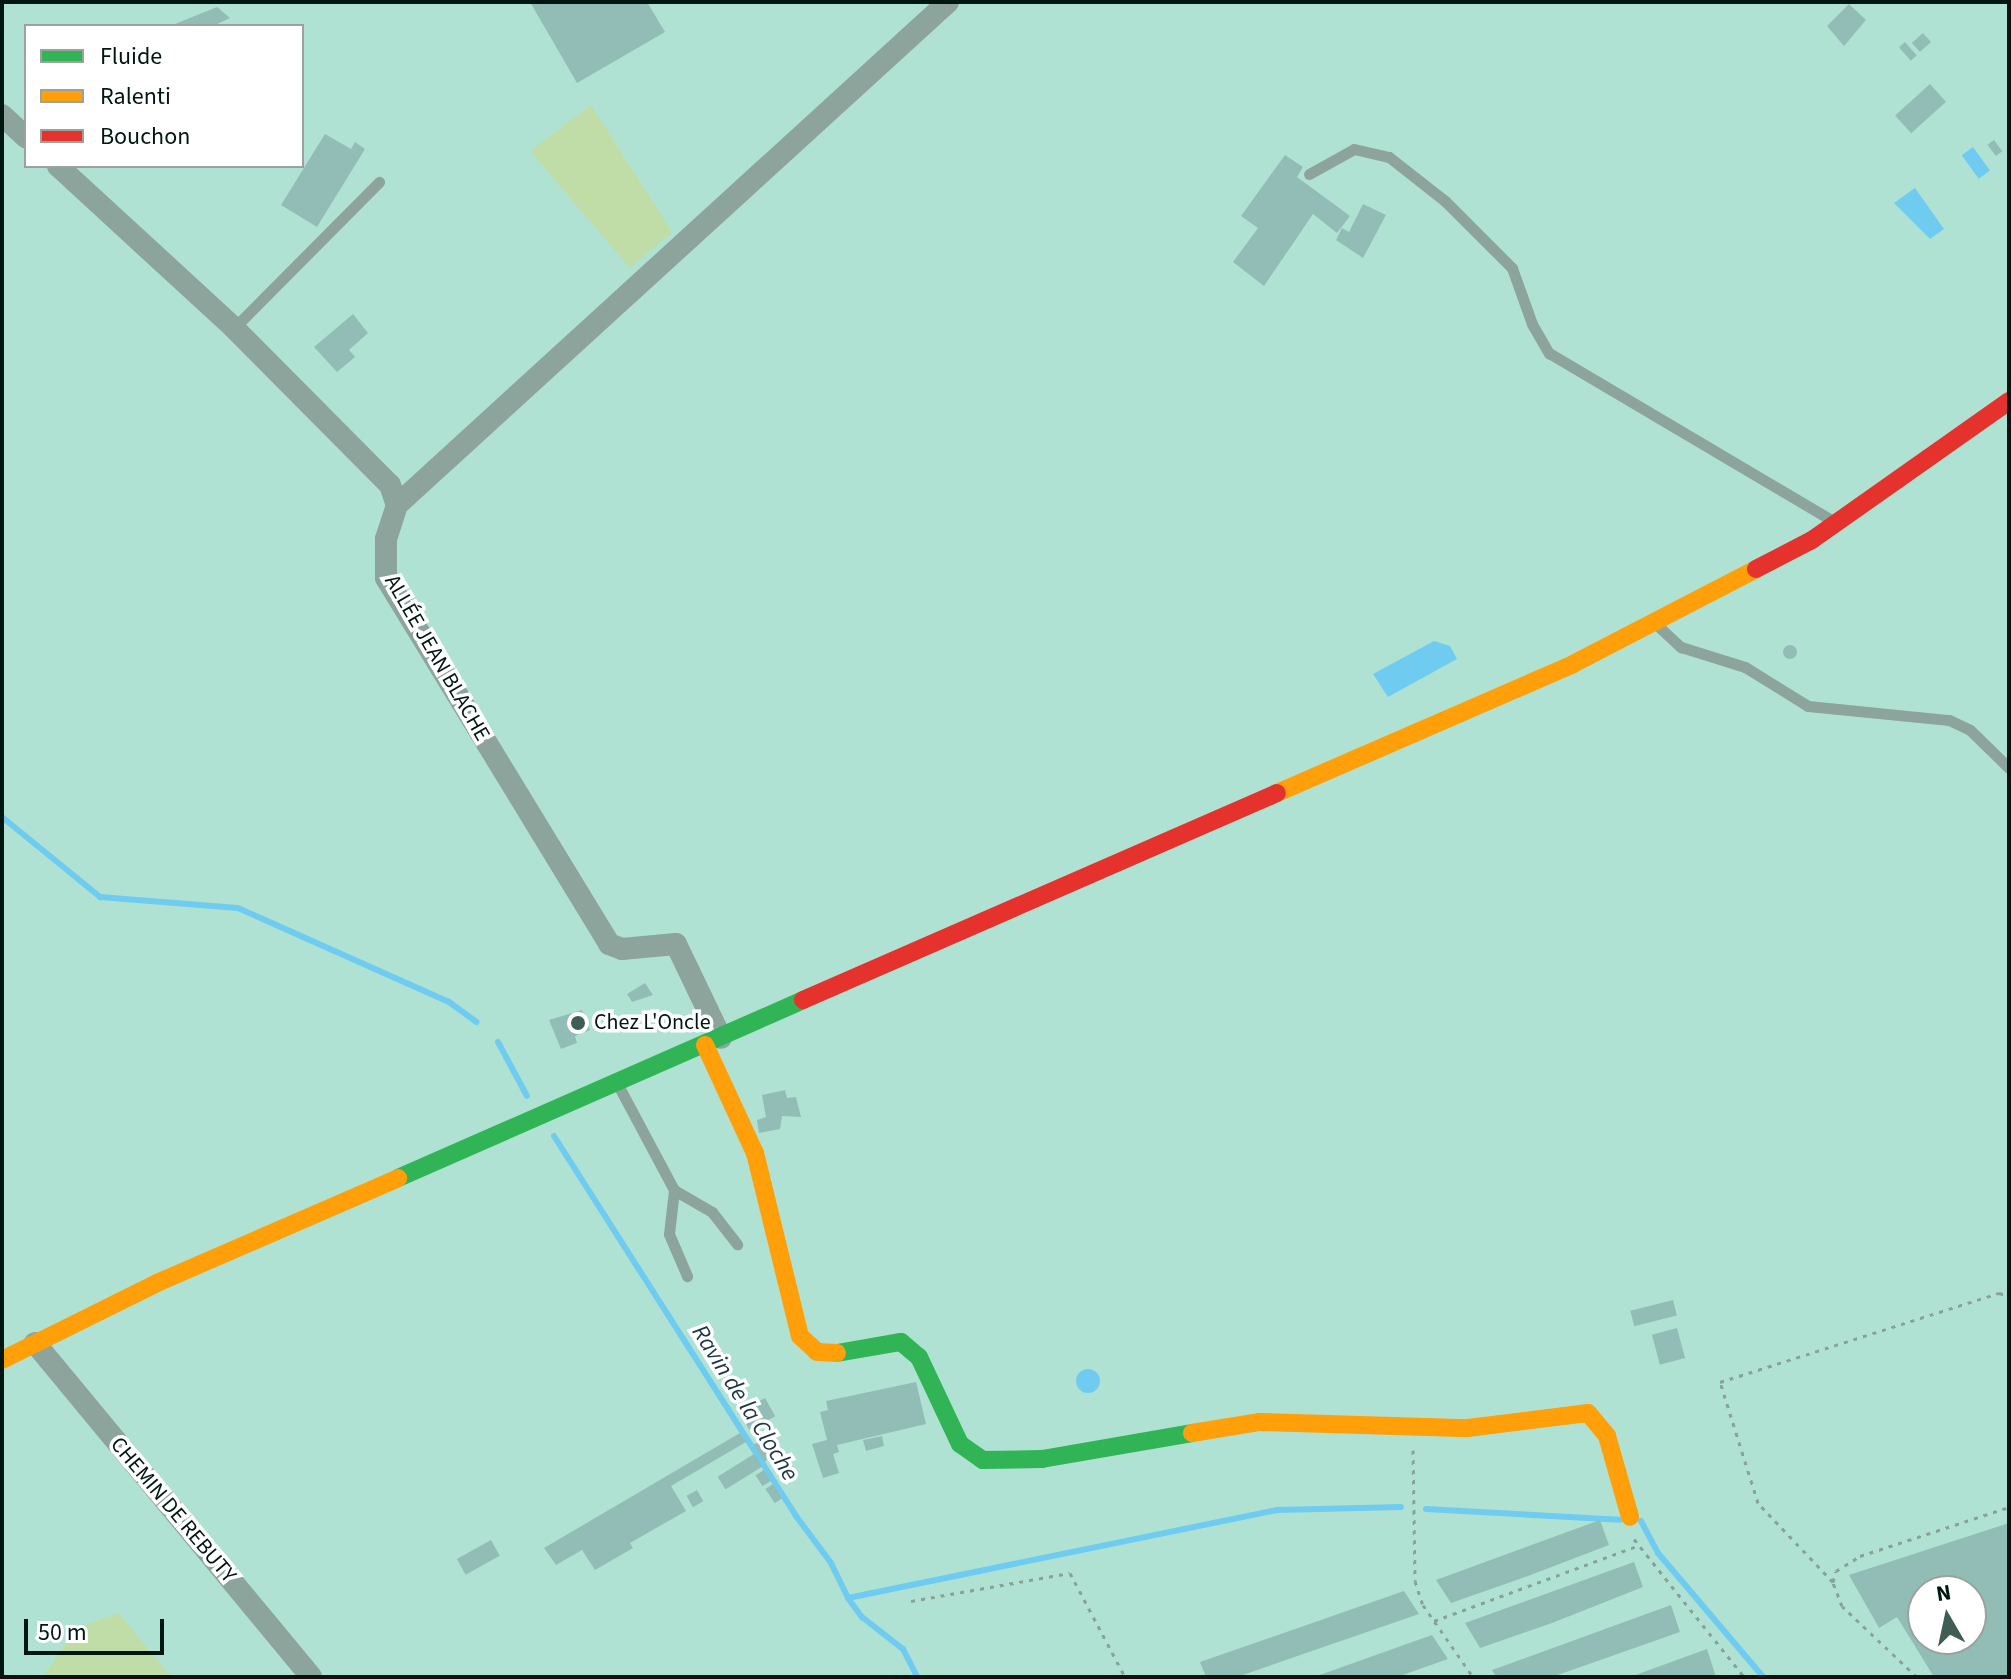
<!DOCTYPE html>
<html>
<head>
<meta charset="utf-8">
<style>
	body { margin:0 }
	#map { position:relative; width:2011px; height:1679px; overflow:hidden; background:#b0e2d4; font-family:"Source Sans 3",sans-serif }
	div>[style] { position:absolute }
	.green>* { inset:0; background:#c0dda8 }
	.water>* { inset:0; background:#6fccf0; transform-origin:0 0 }
	.round { border-radius:50% }
	.stream>* { height:6px; margin:-3px; padding:0 3px; transform-origin:3px; border-radius:3px; background:#6fccf0 }
	.building>* { inset:0; background:#92bcb6; transform-origin:0 0 }
	.path>* { height:3px; margin-top:-1.5px; transform-origin:0; background:repeating-linear-gradient(90deg,#88a29b 0 4px,transparent 0 10px) }
	.lane>* { height:11px; margin:-5.5px; padding:0 5.5px; transform-origin:5.5px; border-radius:5.5px; background:#8da49d }
	.street>* { height:22px; margin:-11px; padding:0 11px; transform-origin:11px; border-radius:11px; background:#8da49d }
	.fast>* { height:18px; margin:-9px; padding:0 9px; transform-origin:9px; border-radius:9px; background:#30b455 }
	.slow>* { height:18px; margin:-9px; padding:0 9px; transform-origin:9px; border-radius:9px; background:#ff9f0a }
	.jam>* { height:18px; margin:-9px; padding:0 9px; transform-origin:9px; border-radius:9px; background:#e5322d }
	.dots>* { width:22px; height:22px; translate:-50% -50%; box-sizing:border-box; border:4px solid #fff; border-radius:50% }
	span { translate:-50% -50%; white-space:nowrap; text-align:center; line-height:1.15; -webkit-text-stroke:7px #fff; paint-order:stroke }
	.street-label { font-size:22px; color:#001610 }
	.poi-label { font-size:22px; color:#001610 }
	.left { translate:0 -50%; text-align:left }
	.water-label { font-size:24px; color:#1d3543; font-style:italic }
	.frame { position:absolute; inset:0; border:4px solid #001610; pointer-events:none }
	.legend { position:absolute; left:24px; top:24px; width:280px; height:144px; box-sizing:border-box; background:#fff; border:2px solid #99a29f; margin:0; padding:10px 14px; list-style:none; font-size:24px; color:#001610 }
	.legend li { display:flex; align-items:center; gap:16px; height:40px }
	.legend b { width:40px; border:2px solid #99a29f }
	.north { position:absolute; left:1907px; top:1575px; width:80px; height:80px; box-sizing:border-box; background:#fff; border:2px solid #99a29f; border-radius:50%; rotate:351deg; font-size:22px; font-weight:700; line-height:32px; text-align:center; color:#001610 }
	.north::after { content:''; display:block; margin:auto; width:28px; height:36px; background:#3e5d55; clip-path:polygon(50% 0,100% 100%,50% 72%,0 100%) }
	.scale { position:absolute; left:24px; top:1619px; width:140px; height:36px; box-sizing:border-box; border:4px solid #001610; border-top:0; padding-left:10px; font-size:24px; line-height:28px; white-space:nowrap; color:#001610; -webkit-text-stroke:6px #fff; paint-order:stroke }
</style>
</head>
<body>
<div id="map">
	<div class="green">
		<div style="clip-path:polygon(591px 105px,672px 232px,630px 268px,530px 151px)"></div>
		<div style="clip-path:polygon(119px 1613px,171px 1677px,43px 1677px,76px 1628px)"></div>
	</div>
	<div class="water">
		<div style="left:1973px;top:147px;width:29px;height:14px;rotate:54deg"></div>
		<div style="clip-path:polygon(1915px 188px,1944px 229px,1930px 239px,1894px 203px)"></div>
		<div style="clip-path:polygon(1434px 641px,1450px 646px,1457px 659px,1388px 697px,1373px 674px)"></div>
		<div class="round" style="left:1076px;top:1369px;width:24px;height:24px"></div>
	</div>
	<div class="stream">
		<div style="left:2px;top:817px;width:127px;rotate:39.2deg"></div>
		<div style="left:100px;top:897px;width:138px;rotate:4.6deg"></div>
		<div style="left:238px;top:908px;width:231px;rotate:24deg"></div>
		<div style="left:449px;top:1002px;width:34px;rotate:36deg"></div>
		<div style="left:498px;top:1042px;width:61px;rotate:61.8deg"></div>
		<div style="left:554px;top:1136px;width:451px;rotate:57.5deg"></div>
		<div style="left:796px;top:1516px;width:59px;rotate:53.3deg"></div>
		<div style="left:831px;top:1563px;width:39px;rotate:64deg"></div>
		<div style="left:848px;top:1598px;width:24px;rotate:54deg"></div>
		<div style="left:862px;top:1617px;width:52px;rotate:38deg"></div>
		<div style="left:903px;top:1649px;width:31px;rotate:63deg"></div>
		<div style="left:1426px;top:1509px;width:194px;rotate:3.2deg"></div>
		<div style="left:1641px;top:1521px;width:36px;rotate:62deg"></div>
		<div style="left:1658px;top:1553px;width:162px;rotate:49.7deg"></div>
		<div style="left:848px;top:1598px;width:439px;rotate:-11.6deg"></div>
		<div style="left:1278px;top:1510px;width:123px;rotate:-1.4deg"></div>
	</div>
	<div class="building">
		<div style="clip-path:polygon(530px 2px,647px 2px,665px 32px,577px 83px)"></div>
		<div style="clip-path:polygon(1849px 4px,1866px 20px,1844px 46px,1827px 26px)"></div>
		<div style="clip-path:polygon(217px 7px,230px 18px,213px 26px,175px 24px)"></div>
		<div style="left:1923px;top:33px;width:12px;height:15px;rotate:48deg"></div>
		<div style="left:1905px;top:42px;width:18px;height:8px;rotate:49deg"></div>
		<div style="left:1930px;top:84px;width:24px;height:47px;rotate:48deg"></div>
		<div style="clip-path:polygon(325px 134px,351px 149px,355px 142px,365px 149px,317px 227px,281px 205px)"></div>
		<div style="left:1994px;top:140px;width:14px;height:8px;rotate:54deg"></div>
		<div style="clip-path:polygon(1285px 155px,1303px 167px,1297px 177px,1350px 216px,1337px 233px,1313px 214px,1264px 286px,1233px 262px,1258px 228px,1241px 216px)"></div>
		<div style="clip-path:polygon(1363px 204px,1386px 215px,1363px 258px,1336px 240px,1342px 228px,1349px 232px)"></div>
		<div style="clip-path:polygon(353px 314px,368px 333px,349px 350px,355px 357px,337px 372px,314px 347px)"></div>
		<div class="round" style="left:1783px;top:645px;width:14px;height:14px"></div>
		<div style="clip-path:polygon(645px 983px,653px 995px,632px 1002px,627px 994px)"></div>
		<div style="clip-path:polygon(582px 1010px,590px 1030px,575px 1036px,577px 1043px,561px 1049px,549px 1020px)"></div>
		<div style="clip-path:polygon(785px 1090px,787px 1098px,796px 1097px,801px 1117px,782px 1116px,780px 1129px,759px 1133px,757px 1120px,766px 1117px,762px 1095px)"></div>
		<div style="left:1673px;top:1300px;width:16px;height:44px;rotate:76deg"></div>
		<div style="left:1677px;top:1328px;width:31px;height:26px;rotate:75deg"></div>
		<div style="clip-path:polygon(916px 1382px,926px 1424px,837px 1445px,839px 1452px,833px 1454px,839px 1473px,823px 1478px,812px 1444px,827px 1440px,820px 1412px,828px 1410px,826px 1401px)"></div>
		<div style="left:765px;top:1398px;width:21px;height:29px;rotate:61deg"></div>
		<div style="clip-path:polygon(740px 1433px,746px 1442px,671px 1486px,686px 1511px,630px 1543px,633px 1548px,595px 1570px,582px 1550px,556px 1565px,544px 1548px)"></div>
		<div style="left:767px;top:1436px;width:20px;height:16px;rotate:57deg"></div>
		<div style="clip-path:polygon(882px 1436px,884px 1446px,866px 1451px,863px 1440px)"></div>
		<div style="left:754px;top:1454px;width:15px;height:43px;rotate:58deg"></div>
		<div style="left:764px;top:1470px;width:13px;height:10px;rotate:58deg"></div>
		<div style="left:773px;top:1484px;width:17px;height:9px;rotate:57deg"></div>
		<div style="left:697px;top:1490px;width:13px;height:12px;rotate:61deg"></div>
		<div style="clip-path:polygon(1600px 1520px,1609px 1545px,1528px 1576px,1451px 1603px,1436px 1580px)"></div>
		<div style="clip-path:polygon(evenodd,2009px 1523px,2009px 1677px,1934px 1677px,1897px 1617px,1879px 1628px,1849px 1575px,2009px 1523px,1923px 1591px,1971px 1591px,1971px 1639px,1923px 1639px,1923px 1591px)"></div>
		<div style="left:491px;top:1540px;width:18px;height:39px;rotate:61deg"></div>
		<div style="clip-path:polygon(1634px 1562px,1643px 1587px,1552px 1623px,1480px 1648px,1465px 1623px)"></div>
		<div style="clip-path:polygon(1404px 1591px,1419px 1614px,1237px 1677px,1206px 1677px,1200px 1662px)"></div>
		<div style="clip-path:polygon(1671px 1605px,1680px 1632px,1552px 1677px,1496px 1677px,1492px 1670px)"></div>
		<div style="clip-path:polygon(1432px 1635px,1448px 1659px,1397px 1677px,1314px 1677px)"></div>
		<div style="clip-path:polygon(1707px 1649px,1716px 1677px,1630px 1677px)"></div>
	</div>
	<div class="path">
		<div style="left:1413px;top:1450px;width:131px;rotate:89.1deg"></div>
		<div style="left:1415px;top:1581px;width:25px;rotate:72deg"></div>
		<div style="left:1423px;top:1605px;width:88px;rotate:55.2deg"></div>
		<div style="left:1634px;top:1539px;width:176px;rotate:51.4deg"></div>
		<div style="left:1833px;top:1582px;width:109px;rotate:-133.5deg"></div>
		<div style="left:1758px;top:1503px;width:127px;rotate:-107.4deg"></div>
		<div style="left:1720px;top:1382px;width:293px;rotate:-17.7deg"></div>
		<div style="left:1999px;top:1293px;width:10px;rotate:17deg"></div>
		<div style="left:911px;top:1601px;width:161px;rotate:-10deg"></div>
		<div style="left:1070px;top:1573px;width:118px;rotate:62.1deg"></div>
		<div style="left:1434px;top:1621px;width:216px;rotate:-20.3deg"></div>
		<div style="left:1917px;top:1677px;width:103px;rotate:-136.6deg"></div>
		<div style="left:1842px;top:1606px;width:26px;rotate:-111deg"></div>
		<div style="left:1833px;top:1582px;width:11px;rotate:-75deg"></div>
		<div style="left:1836px;top:1571px;width:28px;rotate:-32deg"></div>
		<div style="left:1860px;top:1556px;width:157px;rotate:-18.2deg"></div>
	</div>
	<div class="lane">
		<div style="left:1309px;top:174px;width:51px;rotate:-29.1deg"></div>
		<div style="left:1354px;top:149px;width:36px;rotate:13deg"></div>
		<div style="left:1389px;top:157px;width:71px;rotate:38.2deg"></div>
		<div style="left:1445px;top:201px;width:95px;rotate:45deg"></div>
		<div style="left:1512px;top:268px;width:59px;rotate:70.3deg"></div>
		<div style="left:1532px;top:324px;width:34px;rotate:60deg"></div>
		<div style="left:1549px;top:353px;width:330px;rotate:30.6deg"></div>
		<div style="left:234px;top:328px;width:206px;rotate:-45.2deg"></div>
		<div style="left:1657px;top:625px;width:33px;rotate:43deg"></div>
		<div style="left:1681px;top:647px;width:67px;rotate:17.4deg"></div>
		<div style="left:1745px;top:667px;width:74px;rotate:31.8deg"></div>
		<div style="left:1808px;top:706px;width:142px;rotate:5.7deg"></div>
		<div style="left:1949px;top:720px;width:23px;rotate:25deg"></div>
		<div style="left:1970px;top:730px;width:54px;rotate:44.3deg"></div>
		<div style="left:618px;top:1085px;width:119px;rotate:61.9deg"></div>
		<div style="left:674px;top:1190px;width:44px;rotate:96.5deg"></div>
		<div style="left:669px;top:1234px;width:46px;rotate:66.8deg"></div>
		<div style="left:674px;top:1190px;width:44px;rotate:30.1deg"></div>
		<div style="left:712px;top:1212px;width:41px;rotate:52deg"></div>
	</div>
	<div class="street">
		<div style="left:2px;top:115px;width:33px;rotate:43deg"></div>
		<div style="left:58px;top:166px;width:239px;rotate:42.6deg"></div>
		<div style="left:234px;top:328px;width:221px;rotate:45.2deg"></div>
		<div style="left:390px;top:485px;width:21px;rotate:71deg"></div>
		<div style="left:397px;top:505px;width:36px;rotate:108deg"></div>
		<div style="left:386px;top:539px;width:39px;rotate:90deg"></div>
		<div style="left:386px;top:578px;width:429px;rotate:58.6deg"></div>
		<div style="left:609px;top:944px;width:14px;rotate:21deg"></div>
		<div style="left:622px;top:949px;width:54px;rotate:-5.3deg"></div>
		<div style="left:676px;top:944px;width:104px;rotate:64.4deg"></div>
		<div style="left:397px;top:505px;width:746px;rotate:-42.39deg"></div>
		<div style="left:35px;top:1343px;width:433px;rotate:50.4deg"></div>
	</div>
	<div class="fast">
		<div style="left:398px;top:1178px;width:442px;rotate:-23.7deg"></div>
		<div style="left:837px;top:1353px;width:65px;rotate:-9.8deg"></div>
		<div style="left:901px;top:1342px;width:23px;rotate:40deg"></div>
		<div style="left:919px;top:1357px;width:96px;rotate:64.8deg"></div>
		<div style="left:960px;top:1444px;width:28px;rotate:35deg"></div>
		<div style="left:983px;top:1460px;width:59px;rotate:-1deg"></div>
		<div style="left:1042px;top:1459px;width:152px;rotate:-9.8deg"></div>
	</div>
	<div class="slow">
		<div style="left:1277px;top:793px;width:323px;rotate:-23.5deg"></div>
		<div style="left:1573px;top:664px;width:206px;rotate:-27.4deg"></div>
		<div style="left:705px;top:1045px;width:119px;rotate:65.2deg"></div>
		<div style="left:755px;top:1153px;width:188px;rotate:76.2deg"></div>
		<div style="left:800px;top:1336px;width:23px;rotate:43deg"></div>
		<div style="left:817px;top:1352px;width:20px;rotate:3deg"></div>
		<div style="left:2px;top:1360px;width:173px;rotate:-26.4deg"></div>
		<div style="left:157px;top:1283px;width:263px;rotate:-23.5deg"></div>
		<div style="left:1192px;top:1433px;width:69px;rotate:-9.2deg"></div>
		<div style="left:1260px;top:1422px;width:208px;rotate:1.7deg"></div>
		<div style="left:1468px;top:1428px;width:121px;rotate:-7.1deg"></div>
		<div style="left:1588px;top:1413px;width:30px;rotate:50deg"></div>
		<div style="left:1607px;top:1436px;width:84px;rotate:74.1deg"></div>
	</div>
	<div class="jam">
		<div style="left:1756px;top:569px;width:63px;rotate:-27.4deg"></div>
		<div style="left:1812px;top:540px;width:241px;rotate:-35.2deg"></div>
		<div style="left:803px;top:1000px;width:517px;rotate:-23.59deg"></div>
	</div>
	<div class="dots">
		<div style="left:578px;top:1023px;background:#3e5d55"></div>
	</div>
	<div class="street-label">
		<span style="left:437px;top:658px;rotate:60deg">ALLÉE JEAN BLACHE</span>
		<span style="left:173px;top:1510px;rotate:50deg">CHEMIN DE REBUTY</span>
	</div>
	<div class="poi-label">
		<span class="left" style="left:594px;top:1023px">Chez L'Oncle</span>
	</div>
	<div class="water-label">
		<span style="left:745px;top:1403px;rotate:58deg">Ravin de la Cloche</span>
	</div>
	<div class="frame"></div>
	<ul class="legend">
	<li><b style="height:10px;background:#30b455"></b>Fluide</li>
	<li><b style="height:10px;background:#ff9f0a"></b>Ralenti</li>
	<li><b style="height:10px;background:#e5322d"></b>Bouchon</li>
	</ul>
	<div class="north">N</div>
	<div class="scale">50 m</div>
</div>
</body>
</html>
